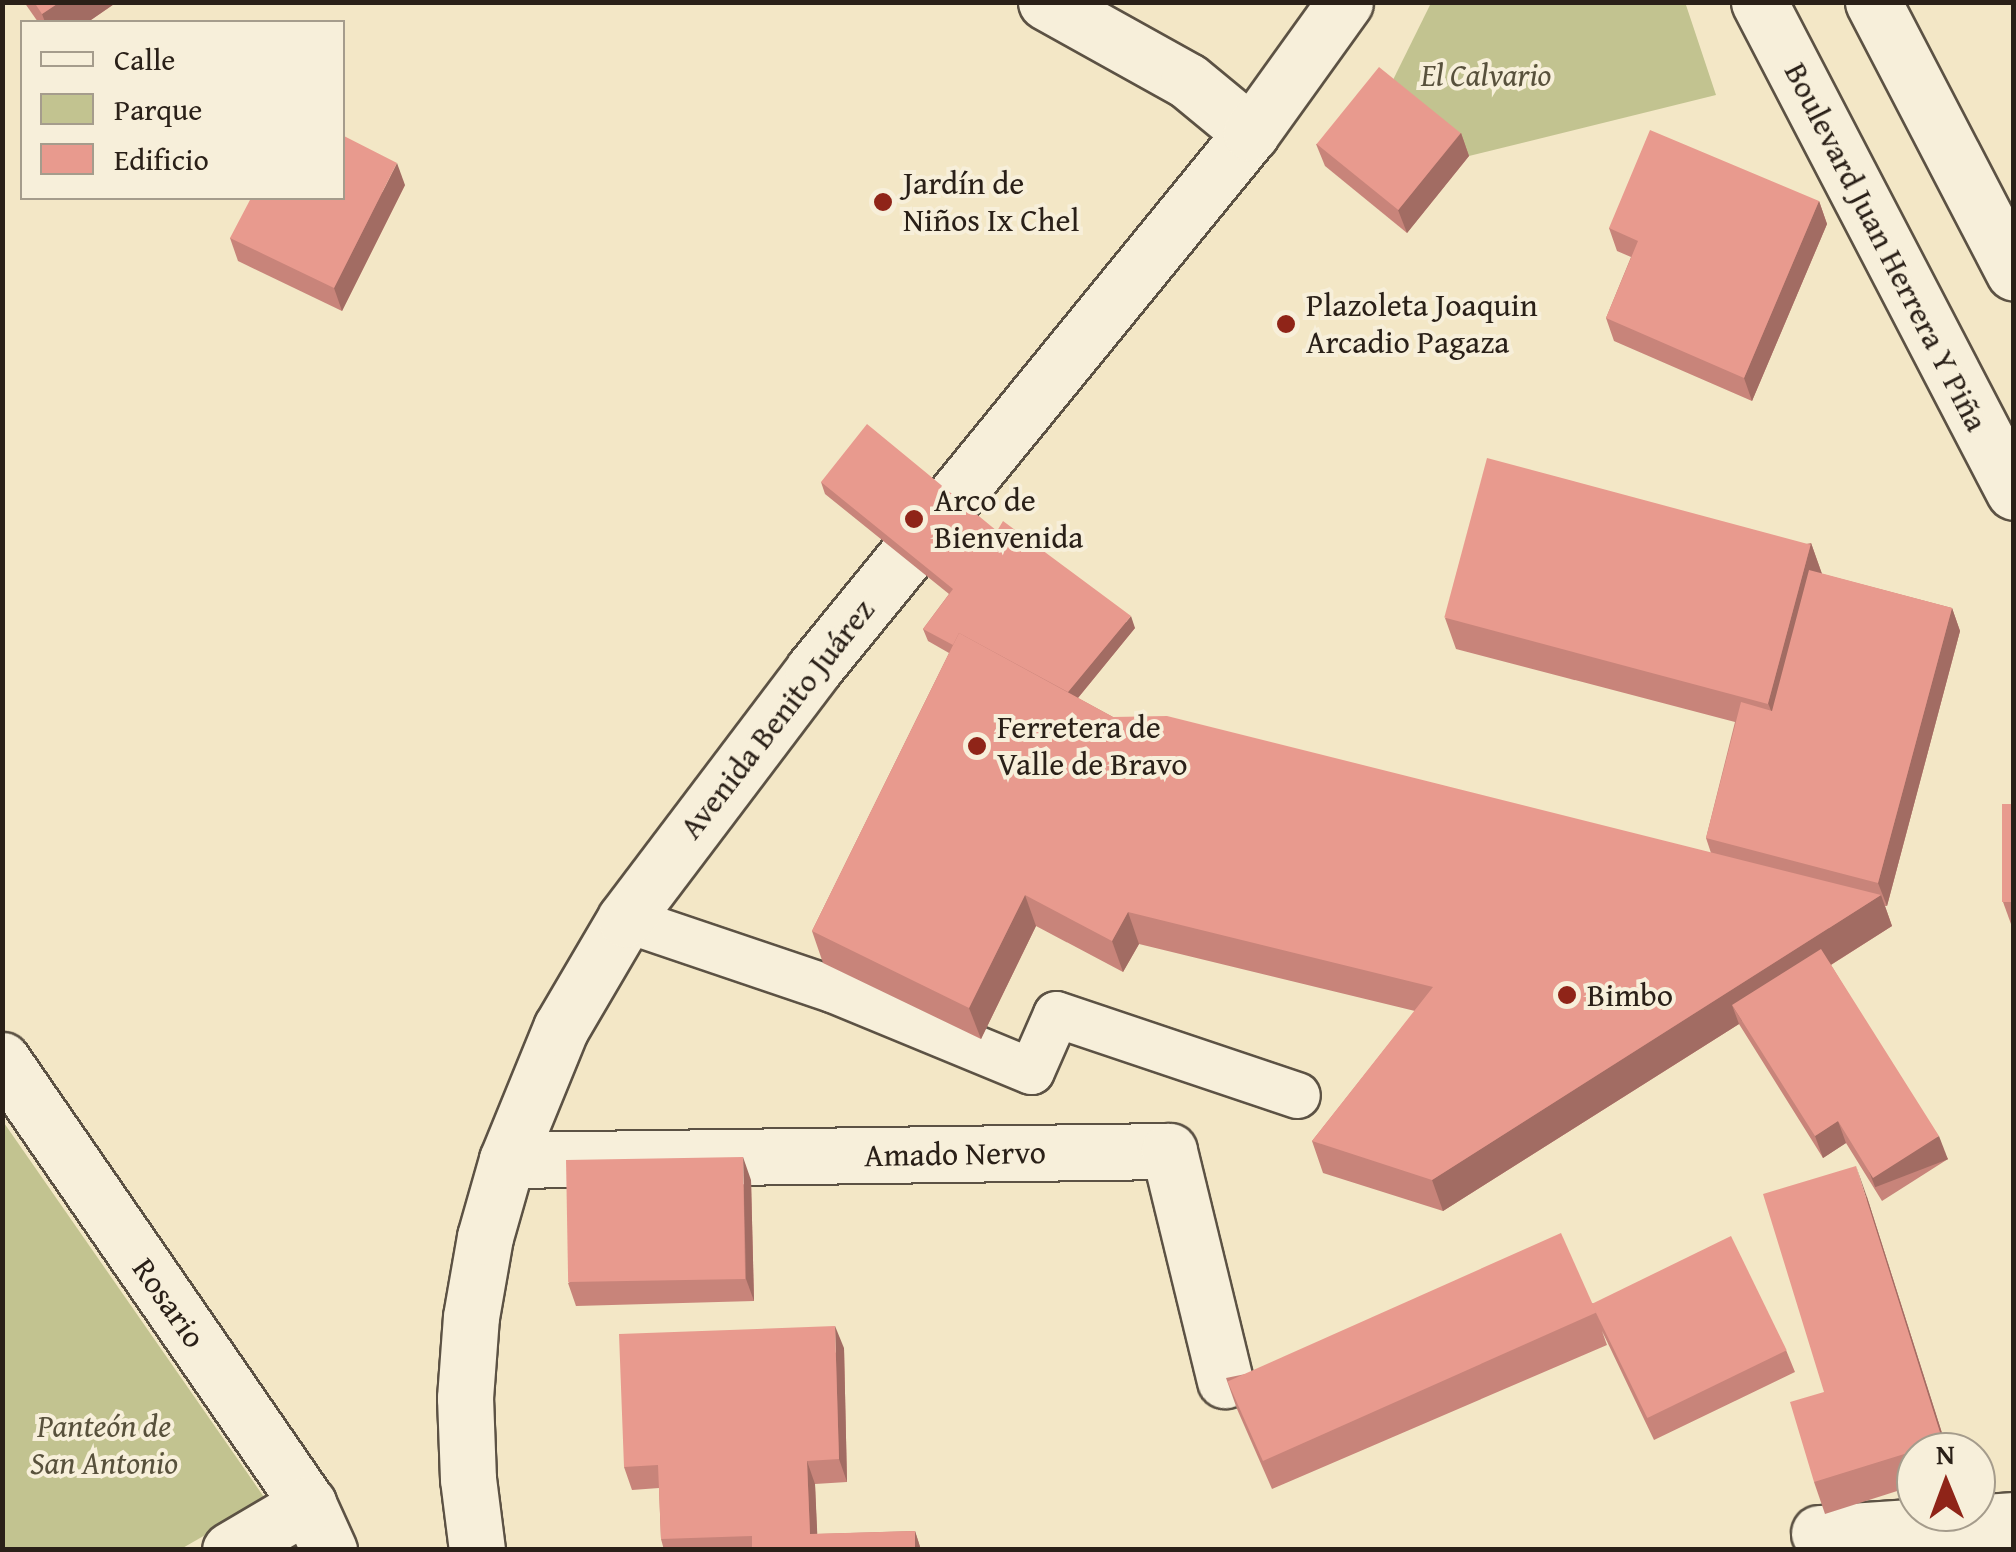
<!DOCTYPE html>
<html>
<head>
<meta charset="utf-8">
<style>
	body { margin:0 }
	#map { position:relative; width:2016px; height:1552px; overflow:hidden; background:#f3e7c6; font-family:"Gentium Book Plus",serif }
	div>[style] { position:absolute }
	.green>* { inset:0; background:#c2c390 }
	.roads { filter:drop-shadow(2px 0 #5c5244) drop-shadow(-2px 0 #5c5244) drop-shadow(0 2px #5c5244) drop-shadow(0 -2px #5c5244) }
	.service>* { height:45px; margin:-22.5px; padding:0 22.5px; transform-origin:22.5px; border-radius:22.5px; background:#f7efda }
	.minor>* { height:55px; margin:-27.5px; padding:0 27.5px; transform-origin:27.5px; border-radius:27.5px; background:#f7efda }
	.secondary>* { height:55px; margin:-27.5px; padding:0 27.5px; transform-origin:27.5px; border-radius:27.5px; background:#f7efda }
	.wall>* { inset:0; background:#c8847a }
	.shaded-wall>* { inset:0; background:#a26c63; transform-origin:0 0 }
	.building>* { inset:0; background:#e89a8e; transform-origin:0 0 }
	.dots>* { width:28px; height:28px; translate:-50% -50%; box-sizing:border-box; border:5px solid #f7efda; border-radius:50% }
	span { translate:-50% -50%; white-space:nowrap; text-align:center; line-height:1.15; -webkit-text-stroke:8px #f7efda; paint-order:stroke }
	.park-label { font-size:32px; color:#58513c; font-style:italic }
	.poi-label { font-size:32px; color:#2a2018 }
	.left { translate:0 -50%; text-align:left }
	.street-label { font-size:32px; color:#2a2018 }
	.frame { position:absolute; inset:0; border:5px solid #2a2018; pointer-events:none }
	.legend { position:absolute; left:20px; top:20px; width:325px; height:180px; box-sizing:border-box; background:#f7efda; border:2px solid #a59c8c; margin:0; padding:12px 18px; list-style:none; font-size:30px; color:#2a2018 }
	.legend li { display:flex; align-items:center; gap:20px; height:50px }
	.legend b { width:50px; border:2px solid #a59c8c }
	.north { position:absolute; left:1896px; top:1432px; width:100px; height:100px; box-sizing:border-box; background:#f7efda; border:2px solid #a59c8c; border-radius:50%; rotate:359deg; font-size:28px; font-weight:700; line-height:40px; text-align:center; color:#2a2018 }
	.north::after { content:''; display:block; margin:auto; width:35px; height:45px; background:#8f2418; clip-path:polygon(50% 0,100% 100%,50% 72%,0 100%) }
</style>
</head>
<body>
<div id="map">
	<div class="green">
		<div style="clip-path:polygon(1685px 2px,1716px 95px,1469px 156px,1388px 90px,1431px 3px)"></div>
		<div style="clip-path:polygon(2px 1120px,266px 1500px,181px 1549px,3px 1549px)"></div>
	</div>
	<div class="roads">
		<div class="service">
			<div style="left:625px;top:919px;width:219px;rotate:18.7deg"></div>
			<div style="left:832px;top:989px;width:215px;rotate:22.4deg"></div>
			<div style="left:1031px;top:1071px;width:62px;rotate:-66.3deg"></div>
			<div style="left:1056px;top:1014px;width:254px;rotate:18.6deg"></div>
		</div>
		<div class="minor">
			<div style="left:1046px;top:2px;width:162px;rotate:29.1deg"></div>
			<div style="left:1188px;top:81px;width:82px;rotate:39.5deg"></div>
			<div style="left:2px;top:1060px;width:539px;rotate:55.43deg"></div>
			<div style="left:308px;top:1504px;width:51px;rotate:65.5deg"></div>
			<div style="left:507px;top:1160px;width:662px;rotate:-0.78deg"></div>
			<div style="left:1169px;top:1151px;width:236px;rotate:76.3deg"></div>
			<div style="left:1819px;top:1533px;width:195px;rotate:-3.8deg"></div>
			<div style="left:230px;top:1550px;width:91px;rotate:-30.5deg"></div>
			<div style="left:477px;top:1550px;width:72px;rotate:-97.2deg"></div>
			<div style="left:468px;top:1479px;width:81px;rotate:-92.1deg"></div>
			<div style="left:465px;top:1398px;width:81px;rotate:-85.8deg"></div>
			<div style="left:471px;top:1317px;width:81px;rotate:-80.1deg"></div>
			<div style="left:485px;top:1237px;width:80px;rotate:-74.1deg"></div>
			<div style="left:507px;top:1160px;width:143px;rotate:-67.8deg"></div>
			<div style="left:561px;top:1028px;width:126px;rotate:-59.6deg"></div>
			<div style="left:625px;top:919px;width:312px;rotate:-52.9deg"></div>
			<div style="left:813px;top:670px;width:693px;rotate:-50.8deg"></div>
			<div style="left:1251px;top:133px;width:161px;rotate:-54.3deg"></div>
		</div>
		<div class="secondary">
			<div style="left:1759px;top:2px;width:552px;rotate:62.51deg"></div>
			<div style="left:1873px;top:2px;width:305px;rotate:62.5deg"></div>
		</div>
	</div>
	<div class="wall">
		<div style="clip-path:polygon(24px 2px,117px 2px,88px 22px,38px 22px)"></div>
		<div style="clip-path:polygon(1461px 133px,1469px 156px,1407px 233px,1325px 166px,1316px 144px)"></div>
		<div style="clip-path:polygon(405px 185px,342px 311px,238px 261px,230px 238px)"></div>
		<div style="clip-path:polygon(1819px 201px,1827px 224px,1752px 401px,1614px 341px,1606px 318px,1631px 257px,1617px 251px,1609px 228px)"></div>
		<div style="clip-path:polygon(821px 482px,997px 531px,1135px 628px,1078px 698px,1113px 717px,1711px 853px,1706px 838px,1735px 722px,1456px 649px,1445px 618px,1811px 543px,1822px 574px,1952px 608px,1960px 631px,1887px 906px,1885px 906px,1892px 926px,1831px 965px,1948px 1159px,1882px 1201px,1846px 1143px,1823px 1158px,1739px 1024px,1443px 1211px,1323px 1173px,1312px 1141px,1415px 1011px,1139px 944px,1123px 972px,1036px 926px,981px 1039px,823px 963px,812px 931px,949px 653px,928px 641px,923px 629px,949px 594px,825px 494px)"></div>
		<div style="clip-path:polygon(2014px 804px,2014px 924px,2011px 924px,2003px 902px)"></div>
		<div style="clip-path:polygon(751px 1180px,754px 1301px,576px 1306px,568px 1283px)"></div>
		<div style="clip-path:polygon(1867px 1197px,1948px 1452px,1916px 1452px,1916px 1485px,1825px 1514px,1814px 1482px,1824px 1392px)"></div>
		<div style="clip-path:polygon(1591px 1303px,1786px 1350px,1795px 1372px,1654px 1440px,1602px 1331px,1607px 1345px,1272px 1489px,1237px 1409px,1226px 1378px)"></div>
		<div style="clip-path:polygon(844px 1348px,847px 1482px,815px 1484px,817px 1534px,915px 1531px,921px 1550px,664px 1550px,661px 1539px,659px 1488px,632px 1490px,624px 1467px)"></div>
	</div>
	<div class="shaded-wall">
		<div style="clip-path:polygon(60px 2px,117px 2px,88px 22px,45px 22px,42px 14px)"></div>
		<div style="clip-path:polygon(1461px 133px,1469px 156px,1407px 233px,1398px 210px)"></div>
		<div style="clip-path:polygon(397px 163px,405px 185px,342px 311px,334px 288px)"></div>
		<div style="clip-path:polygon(1819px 201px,1827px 224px,1752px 401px,1744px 378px)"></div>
		<div style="clip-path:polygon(1811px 543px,1822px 574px,1780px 734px,1768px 703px)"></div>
		<div style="clip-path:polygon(1952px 608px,1960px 631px,1887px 906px,1878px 883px)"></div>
		<div style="clip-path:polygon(1131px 616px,1135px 628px,1064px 715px,1059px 703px)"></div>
		<div style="clip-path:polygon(1025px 895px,1036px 926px,981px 1039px,969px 1008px)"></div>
		<div style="clip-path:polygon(1881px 895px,1892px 926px,1742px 1021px,1732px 1005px,1739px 1024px,1443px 1211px,1432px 1180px)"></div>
		<div style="clip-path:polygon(1128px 912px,1139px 944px,1123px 972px,1112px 941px)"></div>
		<div style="clip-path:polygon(1838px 1121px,1846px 1143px,1823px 1158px,1815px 1136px)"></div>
		<div style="left:1939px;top:1136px;width:25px;height:78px;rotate:69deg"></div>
		<div style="clip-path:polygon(743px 1157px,751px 1180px,754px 1301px,746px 1279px)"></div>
		<div style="clip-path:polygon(1856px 1166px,1867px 1197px,1948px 1452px,1946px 1452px)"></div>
		<div style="clip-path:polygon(835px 1326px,844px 1348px,847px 1482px,839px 1459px)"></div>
		<div style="clip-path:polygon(807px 1461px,815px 1484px,818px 1550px,810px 1534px)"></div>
		<div style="clip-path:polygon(915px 1531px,921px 1550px,915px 1550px)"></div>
	</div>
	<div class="building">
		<div style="clip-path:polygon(34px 2px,60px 2px,42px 14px)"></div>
		<div style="left:1379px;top:67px;width:105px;height:99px;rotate:39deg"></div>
		<div style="clip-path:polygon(1650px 130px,1819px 201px,1744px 378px,1606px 318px,1638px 241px,1609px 228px)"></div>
		<div style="clip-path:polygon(342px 135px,397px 163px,334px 288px,230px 238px,251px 198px,342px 198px)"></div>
		<div style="clip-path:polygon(867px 424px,997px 531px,1003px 521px,1131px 616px,1068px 692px,959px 633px,953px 645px,923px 629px,953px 589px,821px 482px)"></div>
		<div style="left:1487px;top:458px;width:335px;height:165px;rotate:15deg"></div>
		<div style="clip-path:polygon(1809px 570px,1952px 608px,1878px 883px,1706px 838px,1741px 702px,1772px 711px)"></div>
		<div style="clip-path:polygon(959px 633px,1113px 717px,1167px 716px,1881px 895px,1432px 1180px,1312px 1141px,1433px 987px,1128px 912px,1112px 941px,1025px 895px,969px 1008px,812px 931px)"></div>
		<div style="left:2002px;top:804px;width:12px;height:98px"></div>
		<div style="clip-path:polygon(1821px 949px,1939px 1136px,1873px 1178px,1838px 1121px,1815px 1136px,1732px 1005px)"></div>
		<div style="left:743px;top:1157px;width:122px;height:177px;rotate:89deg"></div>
		<div style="clip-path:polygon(1856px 1166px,1943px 1442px,1814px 1482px,1790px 1402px,1824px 1392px,1763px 1194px)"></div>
		<div style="left:1561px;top:1233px;width:87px;height:365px;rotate:66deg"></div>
		<div style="left:1731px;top:1236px;width:127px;height:155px;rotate:64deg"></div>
		<div style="clip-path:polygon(835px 1326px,839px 1459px,807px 1461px,810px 1534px,915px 1531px,915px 1550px,752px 1550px,752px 1536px,661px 1539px,658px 1465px,624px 1467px,619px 1334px)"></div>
	</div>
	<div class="dots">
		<div style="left:883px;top:202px;background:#8f2418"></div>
		<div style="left:1286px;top:324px;background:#8f2418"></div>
		<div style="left:914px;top:519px;background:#8f2418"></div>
		<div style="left:977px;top:746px;background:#8f2418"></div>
		<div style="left:1567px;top:995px;background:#8f2418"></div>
	</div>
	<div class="park-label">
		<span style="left:1486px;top:75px">El Calvario</span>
		<span style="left:104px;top:1445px">Panteón de<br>San Antonio</span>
	</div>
	<div class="poi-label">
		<span class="left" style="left:903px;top:202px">Jardín de<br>Niños Ix Chel</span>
		<span class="left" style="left:1306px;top:324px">Plazoleta Joaquin<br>Arcadio Pagaza</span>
		<span class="left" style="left:934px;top:519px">Arco de<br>Bienvenida</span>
		<span class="left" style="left:997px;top:746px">Ferretera de<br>Valle de Bravo</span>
		<span class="left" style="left:1587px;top:995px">Bimbo</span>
	</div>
	<div class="street-label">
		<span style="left:1886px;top:247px;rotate:63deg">Boulevard Juan Herrera Y Piña</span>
		<span style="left:777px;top:719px;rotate:-52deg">Avenida Benito Juárez</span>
		<span style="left:955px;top:1154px;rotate:-1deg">Amado Nervo</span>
		<span style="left:169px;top:1303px;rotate:55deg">Rosario</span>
	</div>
	<div class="frame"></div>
	<ul class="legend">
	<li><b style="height:12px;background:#f7efda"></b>Calle</li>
	<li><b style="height:28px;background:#c2c390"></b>Parque</li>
	<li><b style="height:28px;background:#e89a8e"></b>Edificio</li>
	</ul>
	<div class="north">N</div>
</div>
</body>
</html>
